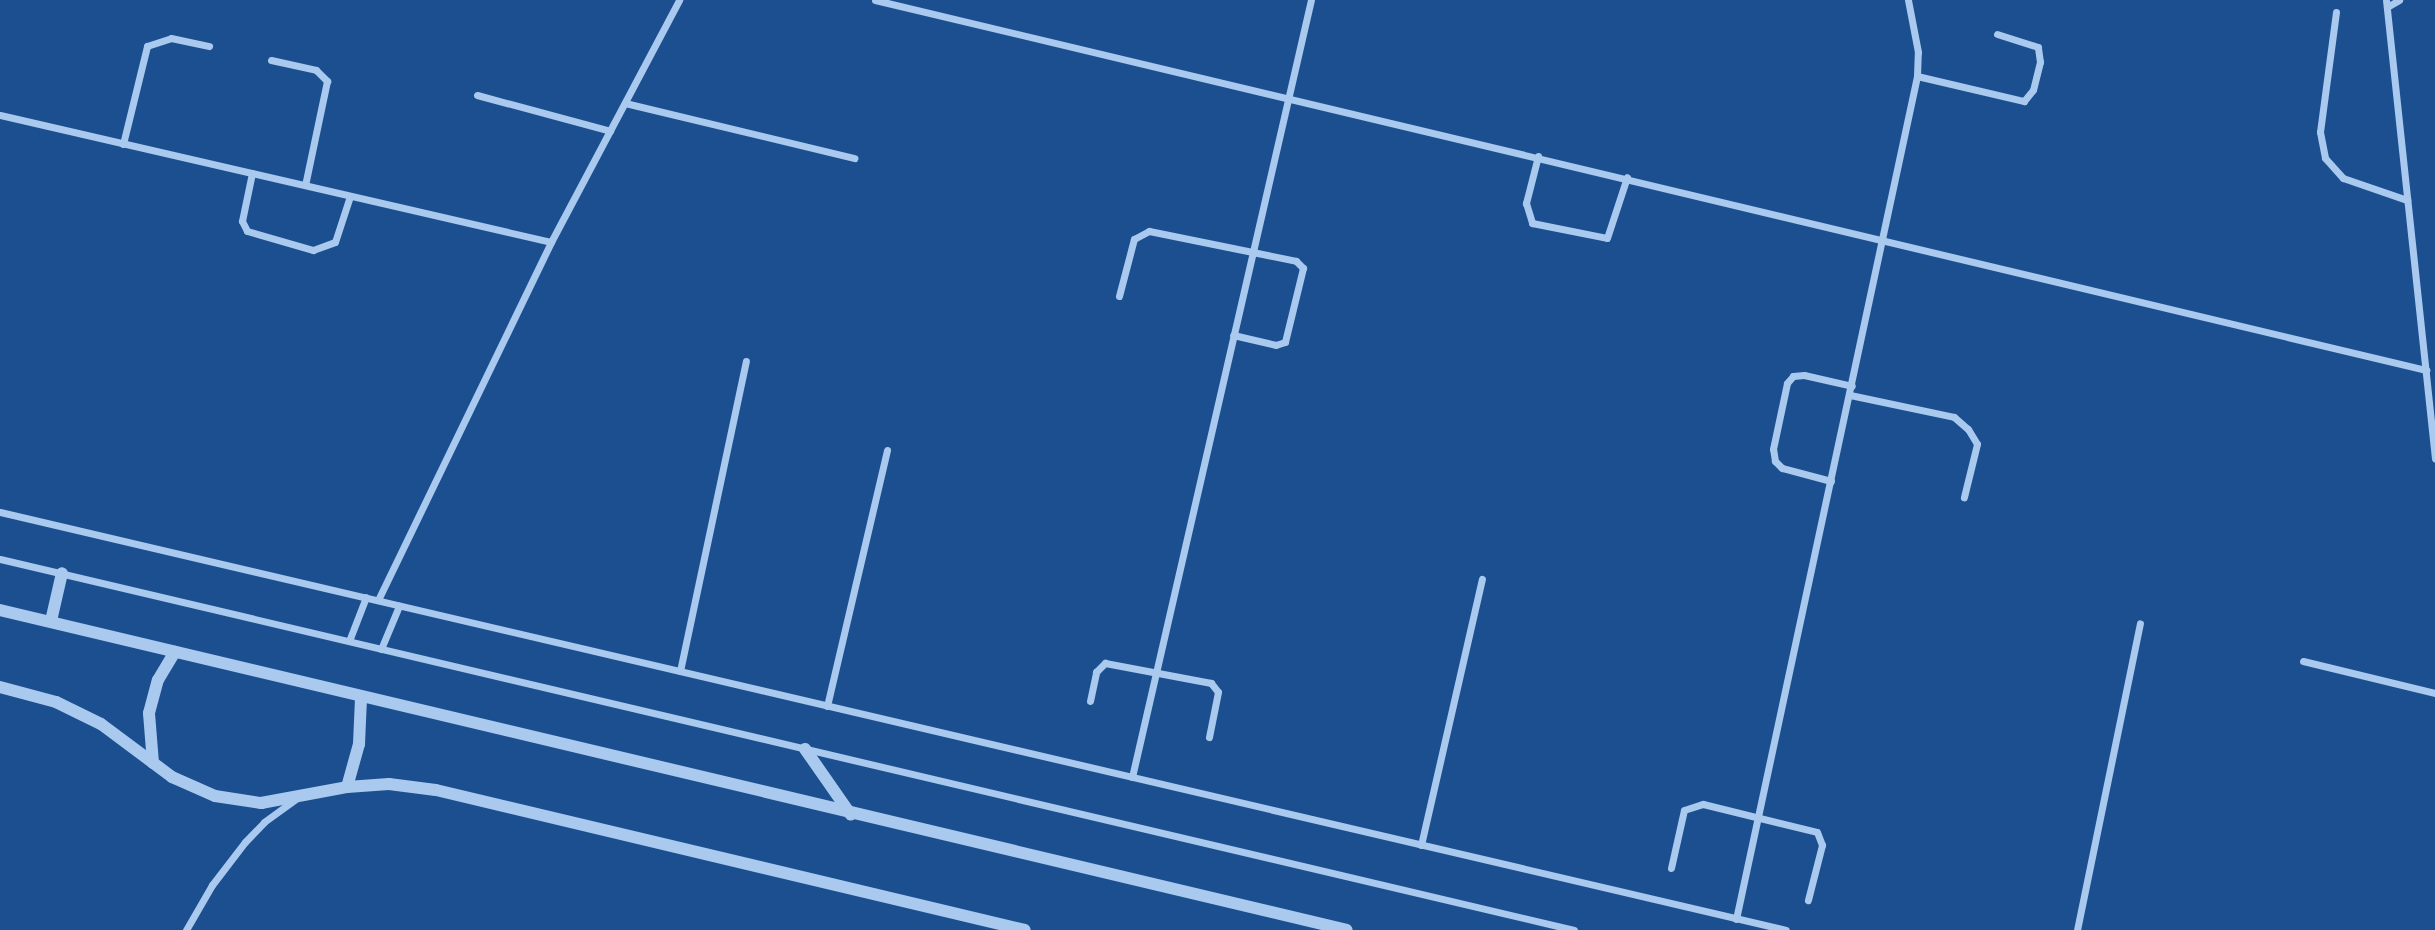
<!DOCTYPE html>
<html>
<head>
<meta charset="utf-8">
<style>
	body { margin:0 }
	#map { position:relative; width:2435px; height:930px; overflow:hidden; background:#1b4f8f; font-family:Ubuntu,sans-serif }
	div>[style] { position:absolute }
	.minor>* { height:7px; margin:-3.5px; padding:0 3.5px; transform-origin:3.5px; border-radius:3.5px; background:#a9c9ee }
	.tertiary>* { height:12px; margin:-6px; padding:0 6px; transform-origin:6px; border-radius:6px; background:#a9c9ee }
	span { translate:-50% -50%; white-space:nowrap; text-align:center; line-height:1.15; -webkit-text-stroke:5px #1b4f8f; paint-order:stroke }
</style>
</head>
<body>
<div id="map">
	<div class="minor">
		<div style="left:875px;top:0;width:1595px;rotate:13.42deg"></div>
		<div style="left:2386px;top:0;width:461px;rotate:83.9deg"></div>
		<div style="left:2387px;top:7px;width:14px;rotate:-30deg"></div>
		<div style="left:2336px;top:12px;width:121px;rotate:97.6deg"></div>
		<div style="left:2320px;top:132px;width:26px;rotate:79deg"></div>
		<div style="left:2325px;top:158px;width:27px;rotate:48deg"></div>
		<div style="left:2343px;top:178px;width:68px;rotate:19deg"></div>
		<div style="left:271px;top:60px;width:46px;rotate:12.5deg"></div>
		<div style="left:316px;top:70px;width:16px;rotate:45deg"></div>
		<div style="left:327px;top:81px;width:106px;rotate:101.9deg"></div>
		<div style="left:1917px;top:76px;width:110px;rotate:13.2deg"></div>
		<div style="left:2024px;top:101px;width:14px;rotate:-51deg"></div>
		<div style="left:2033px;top:90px;width:29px;rotate:-76deg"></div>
		<div style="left:2040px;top:62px;width:15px;rotate:-98deg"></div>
		<div style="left:2038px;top:47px;width:43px;rotate:-162.4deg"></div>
		<div style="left:477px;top:95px;width:138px;rotate:15.1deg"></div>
		<div style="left:625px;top:103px;width:236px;rotate:13.5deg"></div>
		<div style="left:0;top:115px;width:565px;rotate:12.98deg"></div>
		<div style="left:123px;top:144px;width:101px;rotate:-76.2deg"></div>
		<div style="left:147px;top:46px;width:25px;rotate:-18deg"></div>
		<div style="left:171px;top:38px;width:39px;rotate:12deg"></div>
		<div style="left:1538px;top:156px;width:49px;rotate:104.3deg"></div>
		<div style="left:1526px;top:203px;width:21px;rotate:73deg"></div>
		<div style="left:1532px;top:223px;width:76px;rotate:11.3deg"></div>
		<div style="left:1607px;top:238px;width:64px;rotate:-71.8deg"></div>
		<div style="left:252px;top:173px;width:49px;rotate:101.8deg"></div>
		<div style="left:242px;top:221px;width:11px;rotate:63deg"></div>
		<div style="left:247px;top:231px;width:69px;rotate:16.1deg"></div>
		<div style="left:313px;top:250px;width:23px;rotate:-20deg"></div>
		<div style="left:335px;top:242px;width:48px;rotate:-71.9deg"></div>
		<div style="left:1119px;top:296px;width:59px;rotate:-75.3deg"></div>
		<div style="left:1134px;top:239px;width:17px;rotate:-28deg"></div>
		<div style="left:1149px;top:231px;width:150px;rotate:11.5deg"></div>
		<div style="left:1296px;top:261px;width:10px;rotate:45deg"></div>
		<div style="left:1303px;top:268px;width:76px;rotate:103.7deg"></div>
		<div style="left:1285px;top:342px;width:9px;rotate:162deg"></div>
		<div style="left:1276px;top:345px;width:44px;rotate:-166.9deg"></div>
		<div style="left:1850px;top:395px;width:106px;rotate:11.9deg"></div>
		<div style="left:1954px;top:417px;width:18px;rotate:41deg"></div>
		<div style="left:1968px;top:429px;width:17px;rotate:59deg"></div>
		<div style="left:1977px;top:444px;width:55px;rotate:103.8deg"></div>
		<div style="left:1831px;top:481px;width:51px;rotate:-165.1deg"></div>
		<div style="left:1782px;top:468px;width:10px;rotate:-135deg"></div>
		<div style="left:1775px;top:461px;width:12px;rotate:-99deg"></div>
		<div style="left:1773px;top:449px;width:67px;rotate:-78deg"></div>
		<div style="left:1787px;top:383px;width:9px;rotate:-49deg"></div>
		<div style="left:1793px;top:376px;width:11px;rotate:-5deg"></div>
		<div style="left:1804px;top:375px;width:49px;rotate:12.9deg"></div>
		<div style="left:0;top:512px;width:1834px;rotate:13.17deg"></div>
		<div style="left:0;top:559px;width:1617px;rotate:13.26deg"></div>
		<div style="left:378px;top:600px;width:398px;rotate:-64.2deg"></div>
		<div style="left:551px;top:242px;width:274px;rotate:-62.1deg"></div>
		<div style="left:349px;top:641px;width:47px;rotate:-68.9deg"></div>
		<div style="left:381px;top:649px;width:47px;rotate:-67.3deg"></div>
		<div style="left:2303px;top:661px;width:136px;rotate:13.6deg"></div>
		<div style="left:680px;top:671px;width:317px;rotate:-78deg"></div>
		<div style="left:1090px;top:701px;width:30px;rotate:-78deg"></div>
		<div style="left:1096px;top:672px;width:13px;rotate:-45deg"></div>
		<div style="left:1105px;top:663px;width:108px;rotate:10.7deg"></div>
		<div style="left:1211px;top:683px;width:11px;rotate:52deg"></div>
		<div style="left:1218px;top:692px;width:46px;rotate:101.3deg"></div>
		<div style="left:827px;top:706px;width:263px;rotate:-76.8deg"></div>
		<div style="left:1132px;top:777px;width:797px;rotate:-77.03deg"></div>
		<div style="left:1421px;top:845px;width:273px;rotate:-77.1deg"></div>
		<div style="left:1671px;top:868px;width:59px;rotate:-77.4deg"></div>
		<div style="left:1684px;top:810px;width:20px;rotate:-18deg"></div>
		<div style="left:1703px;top:804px;width:117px;rotate:13.8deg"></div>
		<div style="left:1817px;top:832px;width:14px;rotate:69deg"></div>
		<div style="left:1822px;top:845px;width:57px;rotate:104.3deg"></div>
		<div style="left:1736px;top:919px;width:862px;rotate:-77.88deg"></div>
		<div style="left:1917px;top:76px;width:24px;rotate:-88deg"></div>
		<div style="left:1918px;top:52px;width:53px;rotate:-100.9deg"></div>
		<div style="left:186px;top:930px;width:52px;rotate:-60deg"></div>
		<div style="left:212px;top:885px;width:54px;rotate:-52.5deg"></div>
		<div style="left:245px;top:842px;width:28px;rotate:-46deg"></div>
		<div style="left:264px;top:822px;width:39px;rotate:-36deg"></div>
		<div style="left:2077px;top:930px;width:313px;rotate:-78.4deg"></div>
	</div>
	<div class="tertiary">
		<div style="left:0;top:610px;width:1384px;rotate:13.36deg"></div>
		<div style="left:51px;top:621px;width:49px;rotate:-77.1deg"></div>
		<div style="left:0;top:687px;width:58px;rotate:15deg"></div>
		<div style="left:56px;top:702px;width:50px;rotate:26.1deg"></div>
		<div style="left:101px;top:724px;width:89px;rotate:36.7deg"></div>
		<div style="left:172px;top:777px;width:47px;rotate:23.8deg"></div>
		<div style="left:215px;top:796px;width:47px;rotate:8.7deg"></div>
		<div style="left:261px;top:803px;width:87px;rotate:-10.5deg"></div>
		<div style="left:347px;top:787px;width:42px;rotate:-4.1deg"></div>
		<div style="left:389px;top:784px;width:47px;rotate:7.3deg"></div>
		<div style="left:436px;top:790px;width:605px;rotate:13.37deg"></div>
		<div style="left:805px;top:749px;width:80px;rotate:55.1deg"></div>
		<div style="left:153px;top:763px;width:50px;rotate:-94.6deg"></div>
		<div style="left:149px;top:713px;width:34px;rotate:-75deg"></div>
		<div style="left:158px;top:680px;width:33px;rotate:-59deg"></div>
		<div style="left:347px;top:787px;width:45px;rotate:-74.4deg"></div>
		<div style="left:359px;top:744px;width:46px;rotate:-87.5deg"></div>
	</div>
</div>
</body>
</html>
